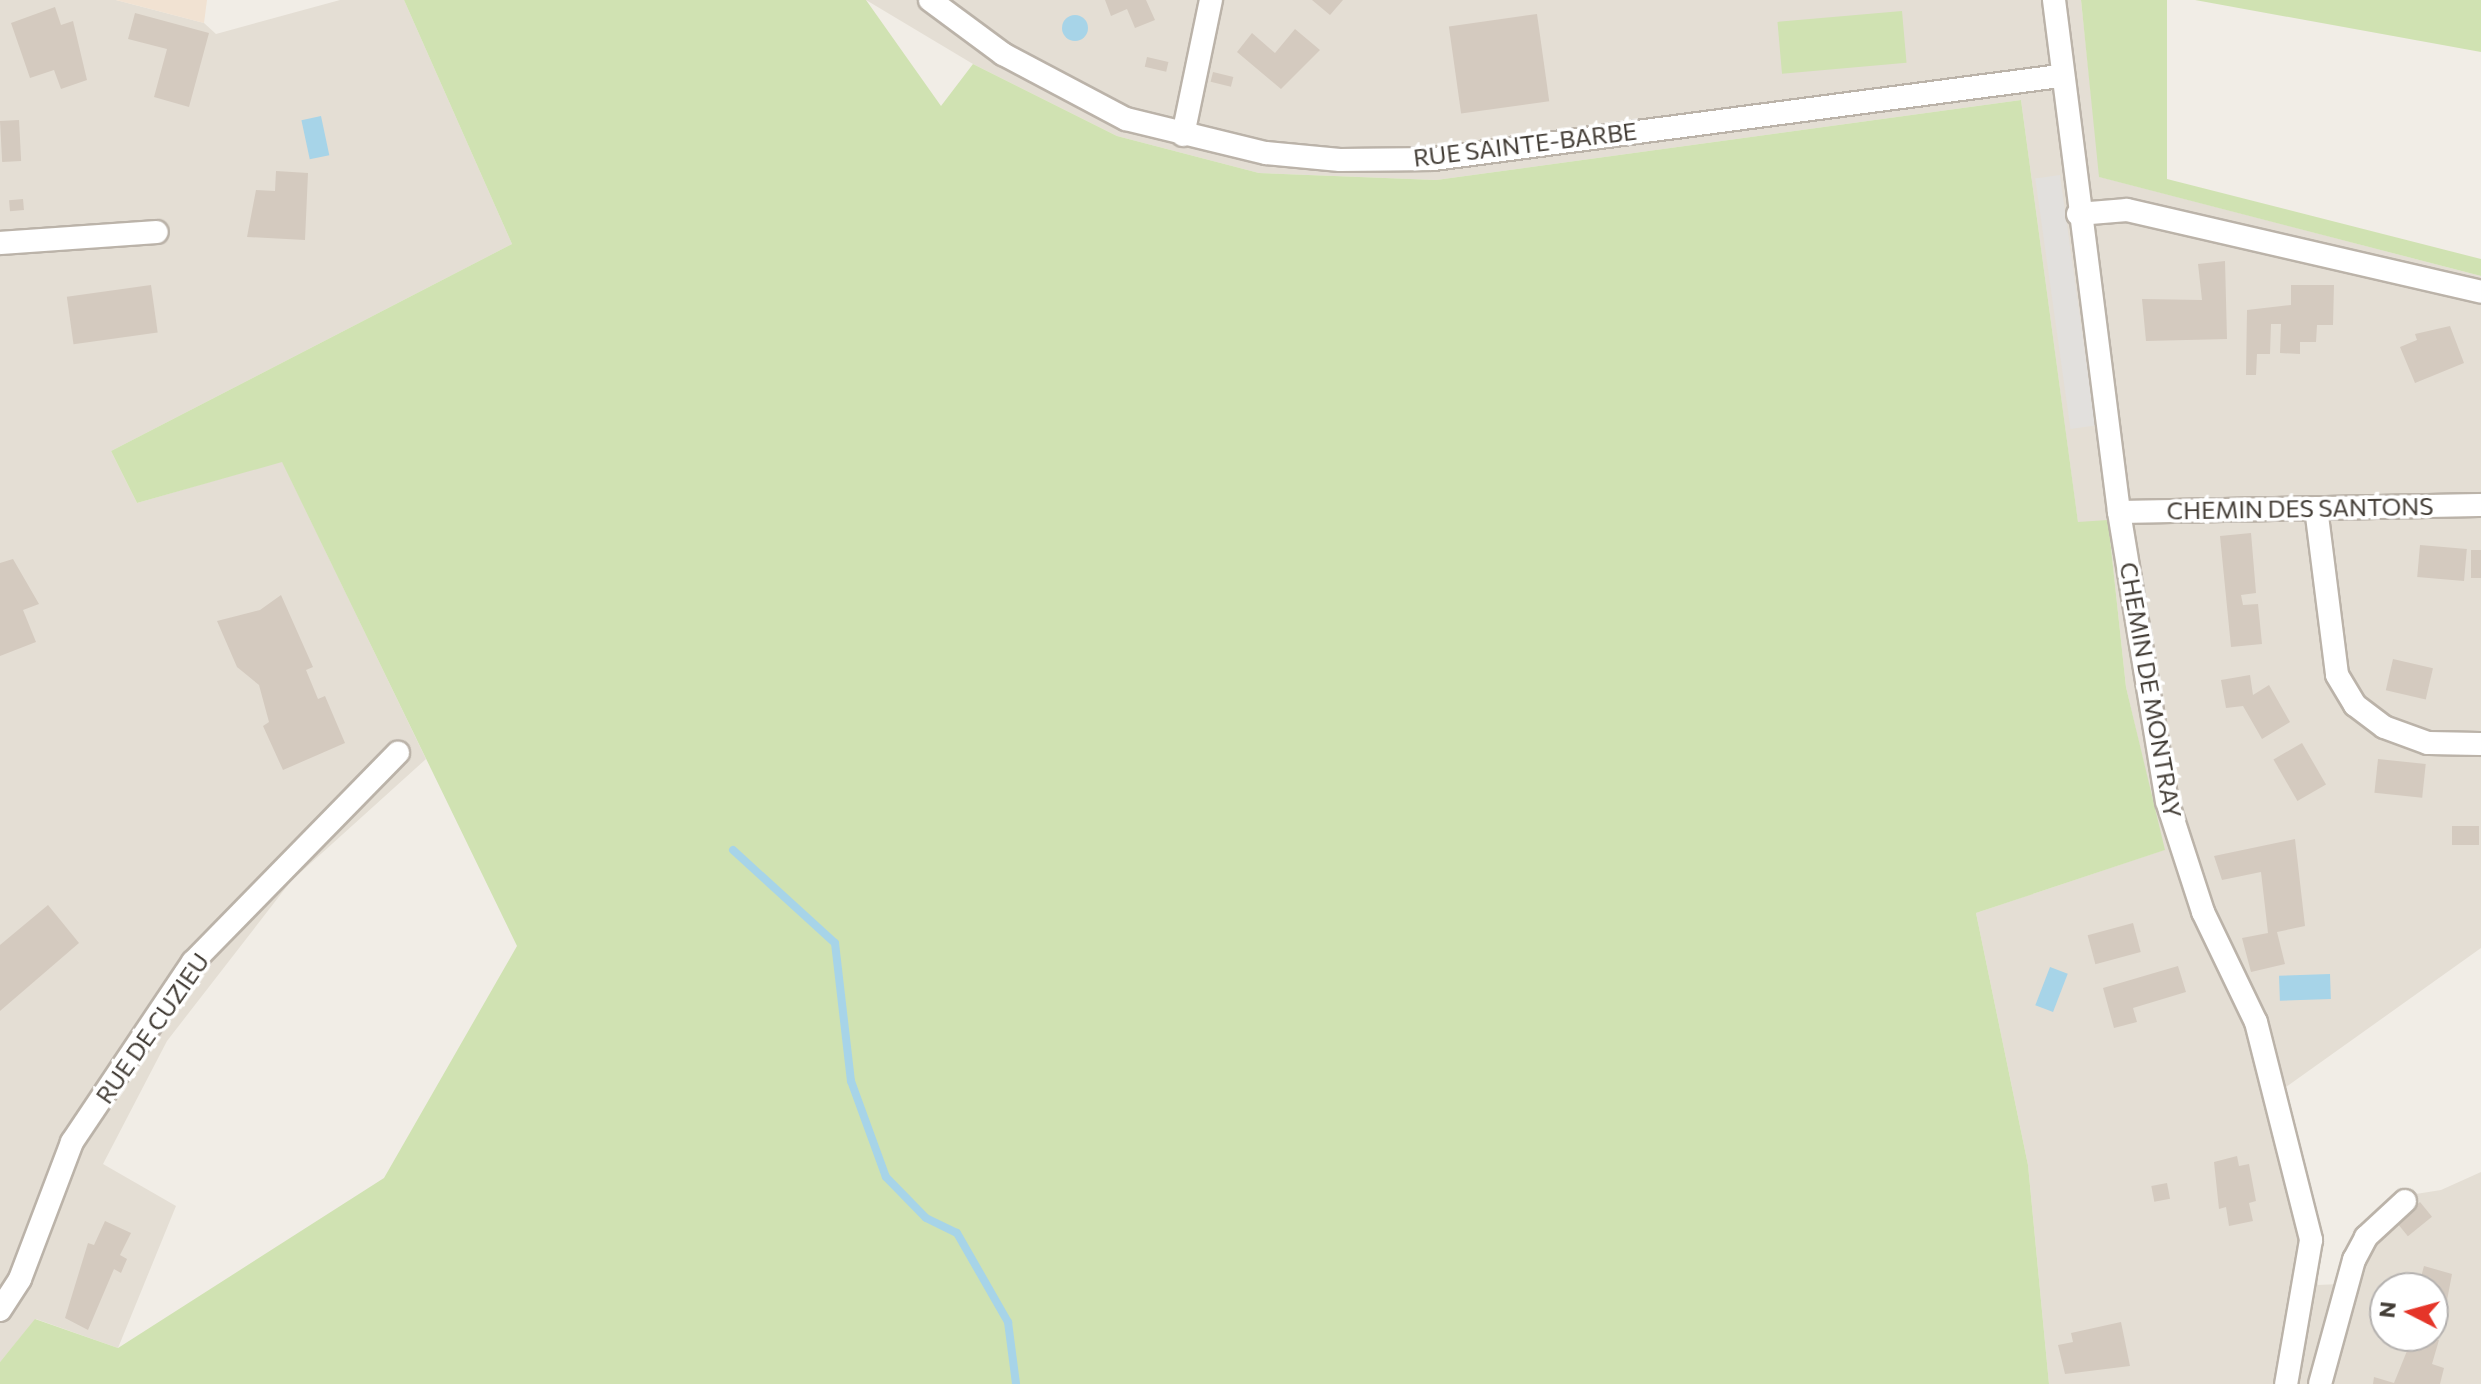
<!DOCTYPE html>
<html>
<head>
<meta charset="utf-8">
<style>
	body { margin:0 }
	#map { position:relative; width:2481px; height:1384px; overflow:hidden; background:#f1ede6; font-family:Commissioner,sans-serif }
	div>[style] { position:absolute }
	.residential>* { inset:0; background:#e4ded4 }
	.commercial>* { inset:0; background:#f1e2d2 }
	.green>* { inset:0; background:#d0e2b2; transform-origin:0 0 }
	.parking>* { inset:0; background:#e2e0dd; transform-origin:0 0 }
	.water>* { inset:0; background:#a7d4e8; transform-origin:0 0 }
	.round { border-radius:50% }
	.stream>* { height:8px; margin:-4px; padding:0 4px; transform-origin:4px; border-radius:4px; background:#a7d4e8 }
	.building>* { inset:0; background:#d4cabf; transform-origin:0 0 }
	.roads { filter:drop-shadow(2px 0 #bbb3a9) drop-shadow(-2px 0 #bbb3a9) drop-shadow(0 2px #bbb3a9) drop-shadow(0 -2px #bbb3a9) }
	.street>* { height:22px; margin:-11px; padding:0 11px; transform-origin:11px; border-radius:11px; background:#fff }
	span { translate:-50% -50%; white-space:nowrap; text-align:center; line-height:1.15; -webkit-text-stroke:7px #fff; paint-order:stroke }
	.street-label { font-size:24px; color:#433d36 }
	.north { position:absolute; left:2369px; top:1272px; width:80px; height:80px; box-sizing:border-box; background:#fff; border:2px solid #b4b1af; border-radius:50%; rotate:276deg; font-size:22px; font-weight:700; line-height:32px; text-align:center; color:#433d36 }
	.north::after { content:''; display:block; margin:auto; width:28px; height:36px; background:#e53529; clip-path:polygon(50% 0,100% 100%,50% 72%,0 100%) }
</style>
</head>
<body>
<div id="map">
	<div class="residential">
		<div style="clip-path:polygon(0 0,116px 0,204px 23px,216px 34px,340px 0,404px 0,512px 244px,111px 451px,137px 503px,282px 461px,426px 759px,291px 881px,167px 1041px,103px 1164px,176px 1206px,118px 1348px,36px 1319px,0 1362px)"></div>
		<div style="clip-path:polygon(evenodd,866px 0,2081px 0,2100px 177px,2481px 276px,2481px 948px,2279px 1092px,2317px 1223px,2318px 1285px,2340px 1284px,2397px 1197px,2441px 1190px,2481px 1172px,2481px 1384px,2049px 1384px,2028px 1165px,1976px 913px,2164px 850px,2126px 687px,2108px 521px,2078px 523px,2021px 100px,1436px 180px,1259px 173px,1117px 136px,973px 64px,866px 0,2385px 1288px,2433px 1288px,2433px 1336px,2385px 1336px,2385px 1288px)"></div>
	</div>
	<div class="commercial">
		<div style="clip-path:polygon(116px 0,207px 0,204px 23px)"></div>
	</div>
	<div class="green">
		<div style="clip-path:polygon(404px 0,866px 0,941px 106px,973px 64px,1117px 136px,1259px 173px,1436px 180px,2021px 100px,2078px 522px,2108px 520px,2126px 687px,2165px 850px,1976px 913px,2028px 1165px,2049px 1384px,0 1384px,0 1362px,35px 1319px,118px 1348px,384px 1178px,517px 946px,282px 462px,137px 503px,111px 451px,512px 244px)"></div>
		<div style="clip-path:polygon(2081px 0,2167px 0,2167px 179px,2481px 259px,2481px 276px,2099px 177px)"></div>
		<div style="clip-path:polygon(2195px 0,2481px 0,2481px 52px)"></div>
		<div style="left:1902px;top:11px;width:52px;height:125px;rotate:85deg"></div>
	</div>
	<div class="parking">
		<div style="left:2060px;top:175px;width:253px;height:25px;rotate:82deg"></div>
	</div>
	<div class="water">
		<div class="round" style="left:1062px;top:15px;width:26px;height:26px"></div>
		<div style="left:321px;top:116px;width:40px;height:20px;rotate:78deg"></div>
		<div style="left:2050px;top:967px;width:19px;height:41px;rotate:21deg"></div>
		<div style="left:2330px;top:974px;width:25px;height:51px;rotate:88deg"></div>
	</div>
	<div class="stream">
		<div style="left:733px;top:850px;width:138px;rotate:42.4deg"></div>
		<div style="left:835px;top:943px;width:139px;rotate:83.4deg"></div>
		<div style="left:851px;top:1081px;width:102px;rotate:70deg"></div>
		<div style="left:886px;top:1177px;width:57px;rotate:45.7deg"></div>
		<div style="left:926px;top:1218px;width:34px;rotate:26deg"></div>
		<div style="left:957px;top:1233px;width:103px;rotate:60.2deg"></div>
		<div style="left:1008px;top:1322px;width:63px;rotate:82.6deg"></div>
	</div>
	<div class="building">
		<div style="clip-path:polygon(1105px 0,1146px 0,1155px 20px,1135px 28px,1127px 9px,1111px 16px)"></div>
		<div style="clip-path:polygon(1312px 0,1343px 0,1330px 15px)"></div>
		<div style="clip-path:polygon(55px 7px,61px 25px,73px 21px,87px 80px,61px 89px,54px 70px,30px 78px,11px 23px)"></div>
		<div style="clip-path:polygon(135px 13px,209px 33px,189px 107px,154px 97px,167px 49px,128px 39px)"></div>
		<div style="left:1537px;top:14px;width:88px;height:89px;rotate:82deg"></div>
		<div style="clip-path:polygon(1295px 29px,1320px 50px,1281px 89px,1237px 52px,1252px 33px,1275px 53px)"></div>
		<div style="left:1147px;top:57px;width:22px;height:10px;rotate:13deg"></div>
		<div style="left:1213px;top:72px;width:21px;height:10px;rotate:14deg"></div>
		<div style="left:19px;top:120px;width:41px;height:19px;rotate:87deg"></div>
		<div style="clip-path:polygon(276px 171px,308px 173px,305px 240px,247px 237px,256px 190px,275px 191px)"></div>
		<div style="left:23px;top:199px;width:11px;height:14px;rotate:85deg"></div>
		<div style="clip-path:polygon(2225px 261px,2227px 339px,2146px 341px,2142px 299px,2202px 300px,2198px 264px)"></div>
		<div style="left:151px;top:285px;width:48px;height:85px;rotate:82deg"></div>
		<div style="clip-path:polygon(2291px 285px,2334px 285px,2333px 325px,2317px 325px,2316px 342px,2300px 342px,2300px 354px,2280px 353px,2281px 324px,2271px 324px,2270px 354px,2257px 354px,2256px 375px,2246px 375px,2247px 310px,2291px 305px)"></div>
		<div style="clip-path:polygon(2450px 326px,2464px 363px,2415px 383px,2400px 347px,2417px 340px,2415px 334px)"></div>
		<div style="clip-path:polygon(2251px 533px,2256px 593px,2241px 595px,2243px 605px,2258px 604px,2262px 644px,2231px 647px,2220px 536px)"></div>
		<div style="left:2420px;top:545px;width:47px;height:32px;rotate:5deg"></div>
		<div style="left:2471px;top:550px;width:10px;height:28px"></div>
		<div style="clip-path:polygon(13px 559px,39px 604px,23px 610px,36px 642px,0 656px,0 563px)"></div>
		<div style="clip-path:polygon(281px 595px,313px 667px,306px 670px,318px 699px,325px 696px,345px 743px,283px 770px,263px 726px,269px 722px,259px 685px,237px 667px,217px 621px,260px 610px)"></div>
		<div style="left:2393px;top:659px;width:41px;height:32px;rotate:13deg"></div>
		<div style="clip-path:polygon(2250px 675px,2253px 695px,2269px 685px,2290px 722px,2262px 739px,2243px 706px,2226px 708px,2221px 680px)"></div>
		<div style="left:2302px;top:743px;width:48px;height:33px;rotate:60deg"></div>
		<div style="left:2378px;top:759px;width:48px;height:34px;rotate:6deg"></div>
		<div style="left:2452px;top:826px;width:27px;height:19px"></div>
		<div style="clip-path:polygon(2295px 839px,2305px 926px,2277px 932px,2285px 964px,2251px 972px,2242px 938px,2268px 933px,2261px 872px,2222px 880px,2214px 856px)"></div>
		<div style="clip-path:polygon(48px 905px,79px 943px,0 1011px,0 945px)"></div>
		<div style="left:2133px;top:923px;width:30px;height:47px;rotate:75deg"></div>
		<div style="clip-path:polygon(2178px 966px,2186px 992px,2133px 1008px,2137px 1022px,2114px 1028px,2103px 988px)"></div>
		<div style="clip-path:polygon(2237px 1156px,2239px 1166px,2249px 1164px,2256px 1201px,2249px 1203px,2253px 1221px,2229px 1226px,2226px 1207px,2219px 1209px,2214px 1162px)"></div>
		<div style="left:2167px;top:1183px;width:16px;height:16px;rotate:79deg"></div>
		<div style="left:2420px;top:1202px;width:19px;height:31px;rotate:51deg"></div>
		<div style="clip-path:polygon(105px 1221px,131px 1233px,120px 1255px,127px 1259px,121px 1273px,114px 1269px,88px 1330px,65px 1318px,88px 1243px,94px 1245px)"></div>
		<div style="clip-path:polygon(2424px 1266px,2452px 1274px,2441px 1332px,2433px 1329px,2433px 1288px,2418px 1288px)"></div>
		<div style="clip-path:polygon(2121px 1322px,2130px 1366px,2065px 1374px,2058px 1345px,2073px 1342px,2071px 1333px)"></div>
		<div style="clip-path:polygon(2413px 1336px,2439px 1340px,2432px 1364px,2444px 1368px,2440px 1384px,2373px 1384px,2374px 1377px,2394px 1383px)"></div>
	</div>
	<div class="roads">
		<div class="street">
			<div style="left:930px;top:0;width:91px;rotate:36.5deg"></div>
			<div style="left:1003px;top:54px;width:139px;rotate:27.9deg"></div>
			<div style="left:1126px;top:119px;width:144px;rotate:13.7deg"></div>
			<div style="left:1266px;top:153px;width:74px;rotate:5.4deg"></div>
			<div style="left:1340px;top:160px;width:94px;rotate:-0.6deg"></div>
			<div style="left:1434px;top:159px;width:630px;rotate:-7.56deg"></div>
			<div style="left:2054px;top:0;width:516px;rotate:82.76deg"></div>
			<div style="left:2119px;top:512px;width:293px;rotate:80.6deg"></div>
			<div style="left:2167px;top:801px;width:117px;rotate:72deg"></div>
			<div style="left:2203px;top:912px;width:122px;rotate:64.3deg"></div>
			<div style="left:2256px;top:1022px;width:225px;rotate:75.8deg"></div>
			<div style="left:2311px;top:1240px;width:146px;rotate:99.8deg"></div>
			<div style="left:1183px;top:135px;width:138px;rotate:-78.3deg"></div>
			<div style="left:2078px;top:214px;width:49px;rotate:-4.7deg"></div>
			<div style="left:2127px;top:210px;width:363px;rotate:13deg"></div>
			<div style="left:0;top:243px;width:157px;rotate:-4deg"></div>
			<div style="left:2316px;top:508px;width:168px;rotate:82.8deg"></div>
			<div style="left:2337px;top:675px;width:35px;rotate:59deg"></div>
			<div style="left:2355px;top:705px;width:36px;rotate:37deg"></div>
			<div style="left:2384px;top:727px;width:47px;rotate:20deg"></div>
			<div style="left:2428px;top:743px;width:53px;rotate:1.1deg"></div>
			<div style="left:2119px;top:512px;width:362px;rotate:-1.1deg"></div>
			<div style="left:0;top:1310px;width:37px;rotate:-57deg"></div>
			<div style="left:20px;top:1279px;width:147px;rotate:-69.2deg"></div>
			<div style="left:72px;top:1142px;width:217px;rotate:-56.1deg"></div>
			<div style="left:193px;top:962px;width:293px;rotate:-45.6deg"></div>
			<div style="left:2320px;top:1384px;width:129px;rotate:-74.7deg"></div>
			<div style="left:2354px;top:1260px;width:26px;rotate:-62deg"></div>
			<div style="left:2366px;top:1237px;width:53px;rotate:-42.7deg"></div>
		</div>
	</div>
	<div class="street-label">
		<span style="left:1525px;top:144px;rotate:-7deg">RUE SAINTE-BARBE</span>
		<span style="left:2300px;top:508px;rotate:-1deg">CHEMIN DES SANTONS</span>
		<span style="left:2151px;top:690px;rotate:80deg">CHEMIN DE MONTRAY</span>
		<span style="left:152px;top:1028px;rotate:-55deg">RUE DE CUZIEU</span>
	</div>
	<div class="north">N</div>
</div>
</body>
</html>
